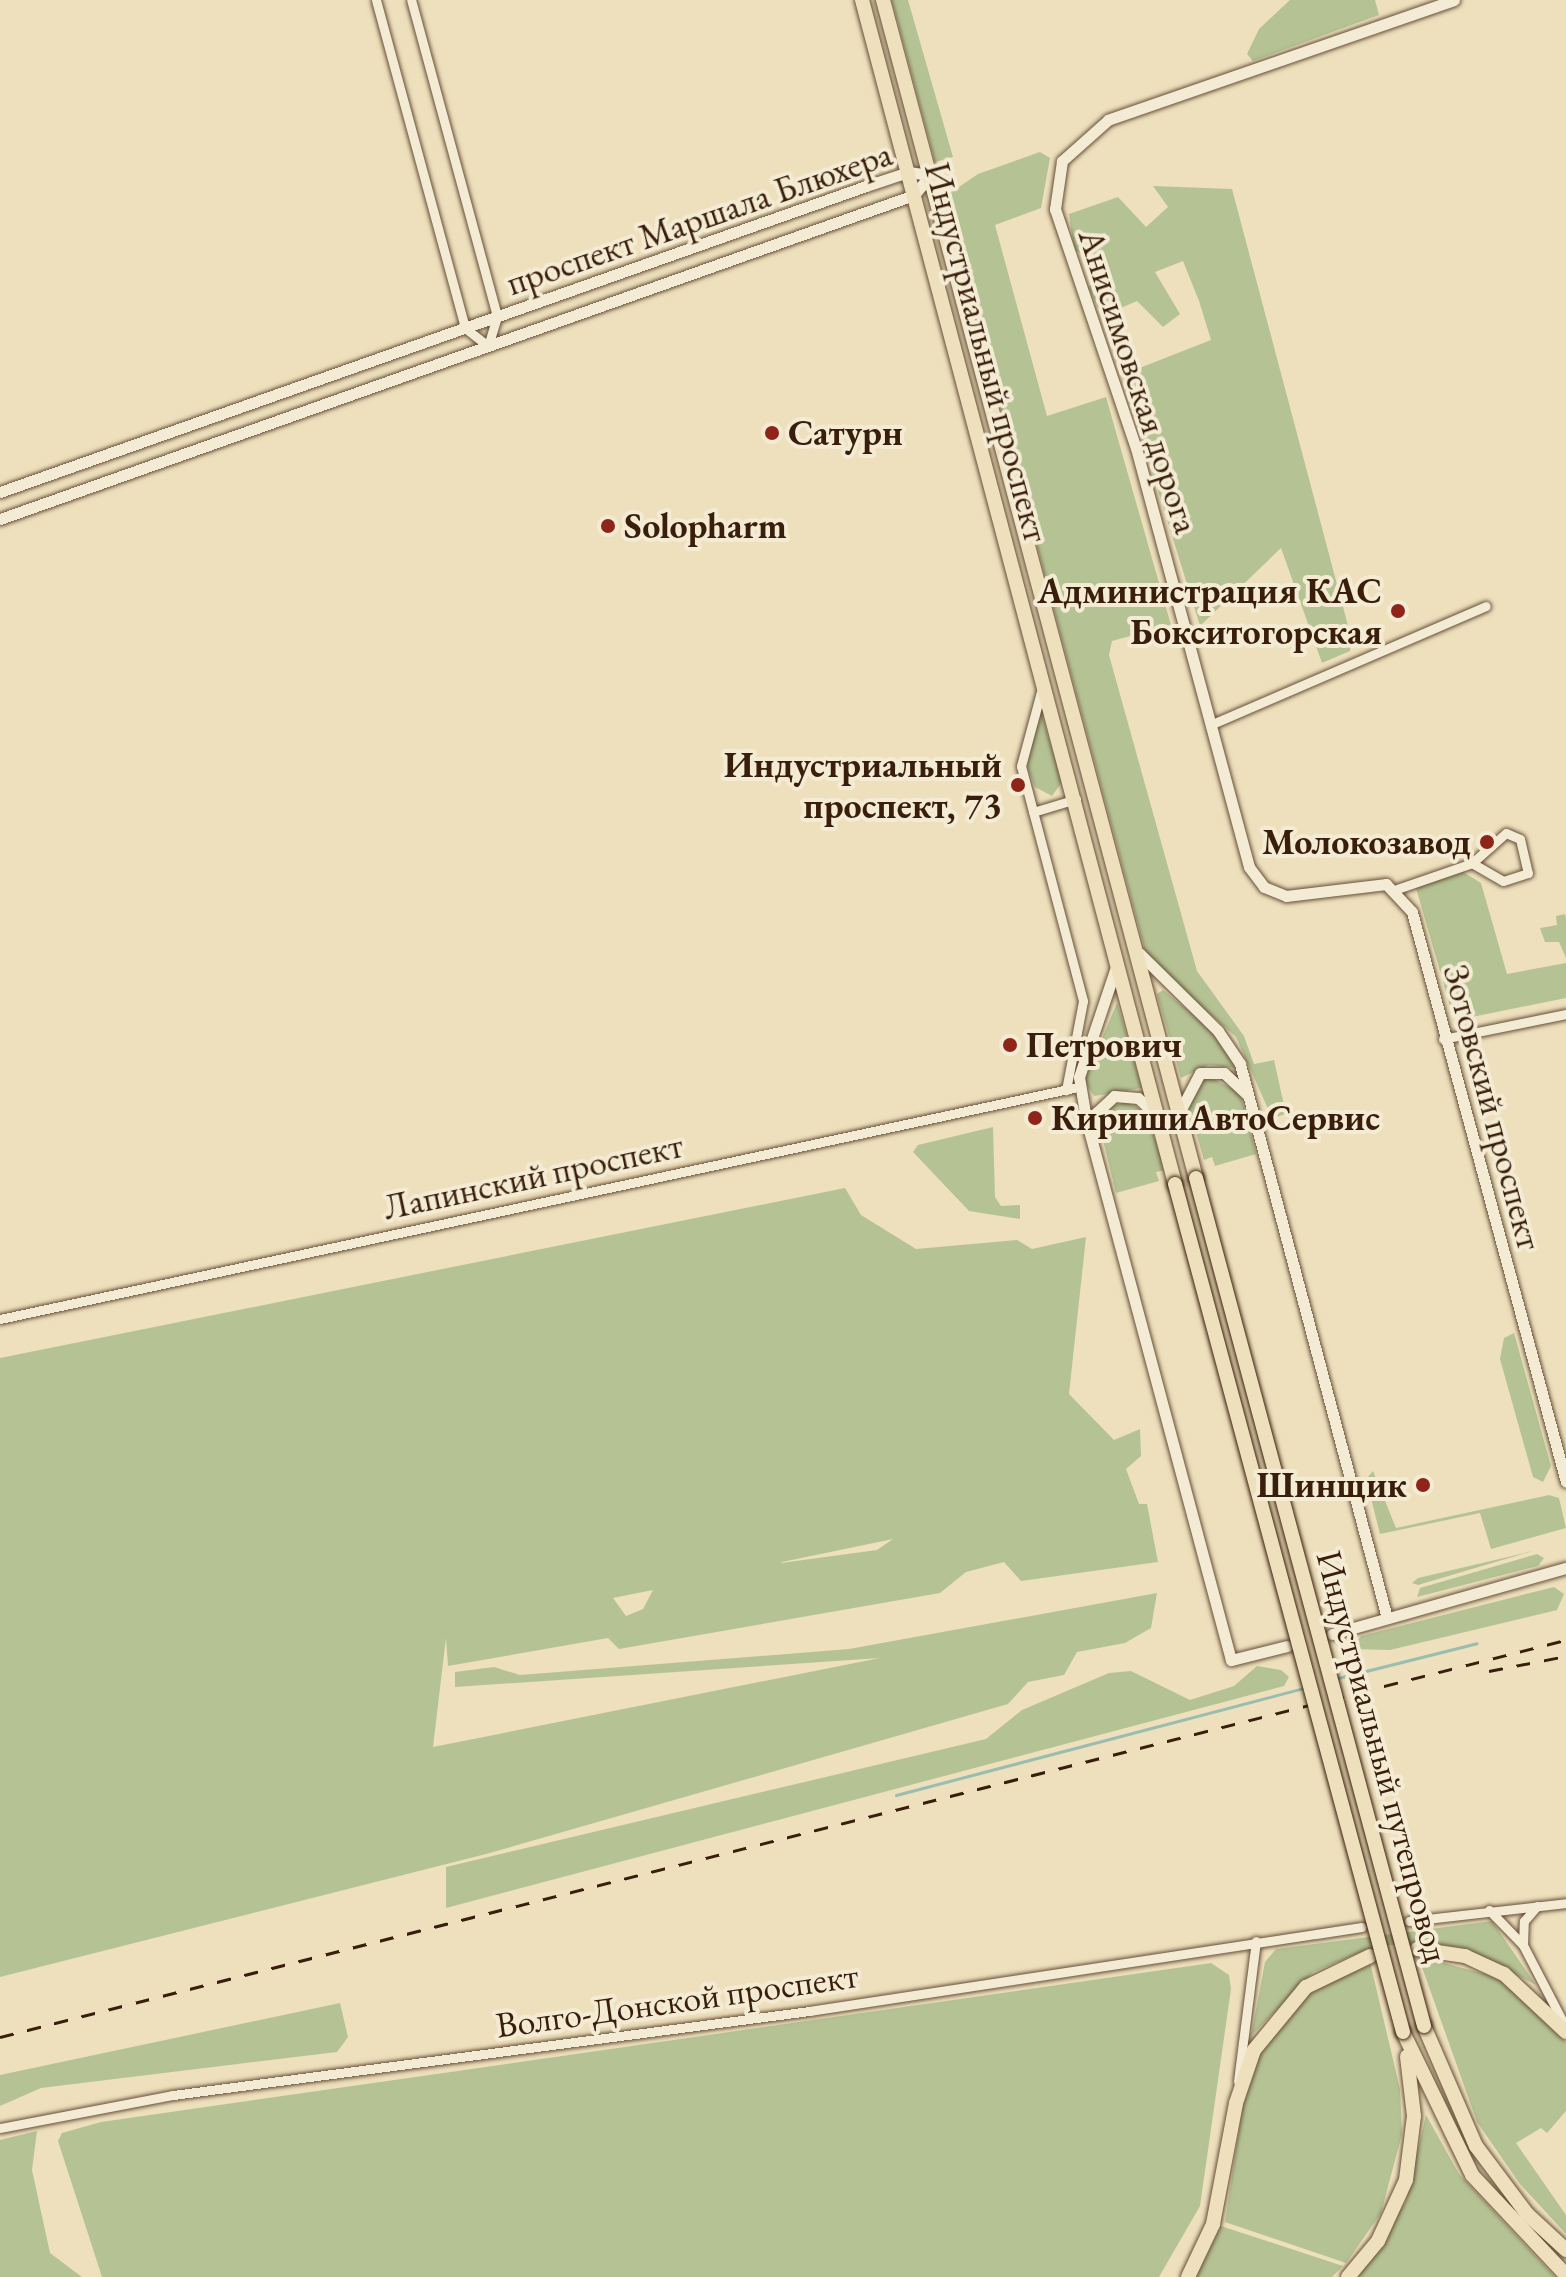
<!DOCTYPE html>
<meta charset="utf-8">
<style>
body{margin:0}
#map{position:relative;width:1566px;height:2277px;overflow:hidden;background:#eee0bd;font-family:"EB Garamond",serif}
div>[style]{position:absolute}
.green>*{inset:0;background:#b5c394}
.stream>*{height:3px;margin:-1.5px;padding:0 1.5px;transform-origin:1.5px;border-radius:1.5px;background:#99bdaf}
.roads{filter:drop-shadow(0 0 2px #664f38) drop-shadow(0 0 2px #664f38)}
.minor>*{height:9px;margin:-4.5px;padding:0 4.5px;transform-origin:4.5px;border-radius:4.5px;background:#f4ebd4}
.tertiary>*{height:11px;margin:-5.5px;padding:0 5.5px;transform-origin:5.5px;border-radius:5.5px;background:#f4ebd4}
.primary>*{height:14px;margin:-7px;padding:0 7px;transform-origin:7px;border-radius:7px;background:#eee0bd}
.rail>*{height:3px;margin-top:-1.5px;transform-origin:0;background:repeating-linear-gradient(90deg,#391f0b 0 14px,transparent 0 28px)}
.bridges{filter:drop-shadow(0 0 2px #391f0b) drop-shadow(0 0 2px #391f0b)}
.primary-bridge>*{height:14px;margin:-7px;padding:0 7px;transform-origin:7px;border-radius:7px;background:#eee0bd}
.dots>*{width:22px;height:22px;translate:-50% -50%;box-sizing:border-box;border:4px solid #f4ebd4;border-radius:50%}
span{translate:-50% -50%;white-space:nowrap;text-align:center;line-height:1.15;-webkit-text-stroke:8px #f4ebd4;paint-order:stroke}
.street-label{font-size:36px;color:#391f0b}
.poi-label{font-size:36px;color:#391f0b;font-weight:700}
.left{translate:0 -50%;text-align:left}
.right{translate:-100% -50%;text-align:right}
</style>
<div id="map">
<div class="green">
<div style="clip-path:polygon(892px 0,908px 0,953px 157px,935px 162px)"></div>
<div style="clip-path:polygon(1290px 0,1375px 0,1379px 15px,1253px 61px,1247px 54px,1259px 29px)"></div>
<div style="clip-path:polygon(1040px 152px,1050px 158px,1041px 208px,995px 225px,1047px 416px,1106px 397px,1171px 625px,1112px 641px,1109px 655px,1197px 971px,1244px 1036px,1254px 1064px,1274px 1060px,1286px 1114px,1272px 1118px,1236px 1037px,1147px 958px,944px 197px,978px 174px)"></div>
<div style="clip-path:polygon(1153px 186px,1232px 189px,1351px 637px,1350px 651px,1322px 663px,1281px 548px,1200px 626px,1113px 345px,1137px 369px,1211px 340px,1199px 301px,1183px 261px,1155px 272px,1180px 314px,1163px 327px,1137px 301px,1102px 316px,1088px 287px,1107px 272px,1074px 249px,1069px 214px,1118px 197px,1146px 227px,1168px 207px)"></div>
<div style="clip-path:polygon(1041px 713px,1062px 782px,1052px 796px,1035px 787px,1028px 769px,1027px 746px)"></div>
<div style="clip-path:polygon(1463px 872px,1481px 883px,1507px 974px,1566px 963px,1566px 998px,1462px 1019px,1452px 1013px,1416px 888px)"></div>
<div style="clip-path:polygon(1565px 914px,1566px 918px,1566px 958px,1559px 942px,1545px 942px,1540px 928px,1557px 925px,1556px 916px)"></div>
<div style="clip-path:polygon(1163px 990px,1220px 1037px,1236px 1068px,1209px 1065px,1181px 1078px,1157px 994px)"></div>
<div style="clip-path:polygon(1117px 1003px,1142px 1088px,1094px 1096px,1084px 1081px)"></div>
<div style="clip-path:polygon(1210px 1077px,1240px 1093px,1256px 1154px,1215px 1166px,1212px 1157px,1204px 1160px,1188px 1105px,1199px 1082px)"></div>
<div style="clip-path:polygon(1127px 1102px,1147px 1113px,1165px 1170px,1156px 1172px,1159px 1181px,1116px 1193px,1099px 1124px,1109px 1107px)"></div>
<div style="clip-path:polygon(993px 1127px,995px 1197px,1001px 1206px,1020px 1205px,1020px 1219px,969px 1211px,913px 1152px,918px 1145px)"></div>
<div style="clip-path:polygon(evenodd,845px 1188px,861px 1215px,916px 1249px,1017px 1240px,1032px 1249px,1086px 1237px,1069px 1394px,1114px 1440px,1140px 1429px,1141px 1456px,1126px 1469px,1139px 1504px,1147px 1504px,1158px 1562px,1021px 1581px,1004px 1562px,966px 1572px,940px 1593px,619px 1649px,608px 1638px,448px 1666px,446px 1638px,433px 1747px,880px 1658px,455px 1687px,455px 1672px,494px 1667px,520px 1675px,849px 1649px,1157px 1593px,1151px 1628px,1125px 1643px,1077px 1652px,1064px 1675px,1028px 1682px,1008px 1704px,490px 1853px,0 1977px,0 1358px,845px 1188px,893px 1539px,877px 1550px,781px 1563px,782px 1562px,893px 1539px,845px 1188px,653px 1590px,643px 1609px,626px 1616px,613px 1598px,653px 1590px)"></div>
<div style="clip-path:polygon(1514px 1333px,1551px 1466px,1543px 1482px,1533px 1477px,1500px 1359px,1504px 1338px)"></div>
<div style="clip-path:polygon(1373px 1471px,1396px 1528px,1549px 1495px,1559px 1498px,1566px 1528px,1491px 1549px,1480px 1513px,1380px 1534px,1366px 1479px)"></div>
<div style="clip-path:polygon(1533px 1551px,1418px 1585px,1412px 1583px,1418px 1578px)"></div>
<div style="clip-path:polygon(1537px 1554px,1544px 1558px,1538px 1566px,1417px 1597px,1420px 1588px)"></div>
<div style="clip-path:polygon(1554px 1587px,1564px 1594px,1557px 1610px,1390px 1650px,1351px 1649px,1361px 1636px)"></div>
<div style="clip-path:polygon(1257px 1666px,1281px 1670px,1289px 1677px,1284px 1686px,446px 1908px,446px 1867px,986px 1739px,1022px 1710px,1109px 1673px,1131px 1671px,1190px 1700px,1234px 1686px)"></div>
<div style="clip-path:polygon(1492px 1921px,1536px 1985px,1467px 1949px,1423px 1942px,1373px 1947px,1313px 1972px,1251px 2036px,1265px 1962px,1276px 1949px)"></div>
<div style="clip-path:polygon(1418px 1956px,1500px 1978px,1566px 2042px,1566px 2111px,1547px 2133px,1541px 2128px,1516px 2143px,1566px 2215px,1566px 2234px,1520px 2184px,1477px 2122px)"></div>
<div style="clip-path:polygon(1370px 1962px,1400px 2089px,1402px 2134px,1381px 2213px,1346px 2263px,1225px 2222px,1243px 2104px,1260px 2054px,1310px 1993px)"></div>
<div style="clip-path:polygon(1211px 1963px,1229px 1975px,1231px 1989px,1200px 2206px,1159px 2277px,102px 2277px,58px 2141px,62px 2133px,101px 2122px)"></div>
<div style="clip-path:polygon(340px 2003px,348px 2037px,337px 2052px,41px 2088px,0 2106px,0 2075px)"></div>
<div style="clip-path:polygon(1426px 2115px,1459px 2174px,1555px 2277px,1356px 2277px,1406px 2201px)"></div>
<div style="clip-path:polygon(37px 2131px,32px 2170px,50px 2253px,82px 2277px,0 2277px,0 2140px)"></div>
<div style="clip-path:polygon(1221px 2226px,1343px 2266px,1332px 2277px,1195px 2277px)"></div>
</div>
<div class="stream">
<div style="left:1334px;top:1679px;width:147px;rotate:-14.1deg"></div>
<div style="left:896px;top:1795px;width:421px;rotate:-14.7deg"></div>
</div>
<div class="roads">
<div class="minor">
<div style="left:376px;top:0;width:340px;rotate:74.8deg"></div>
<div style="left:465px;top:328px;width:29px;rotate:38deg"></div>
<div style="left:488px;top:346px;width:31px;rotate:-73deg"></div>
<div style="left:497px;top:316px;width:327px;rotate:-105.2deg"></div>
<div style="left:1042px;top:688px;width:81px;rotate:105.1deg"></div>
<div style="left:1021px;top:766px;width:243px;rotate:75.2deg"></div>
<div style="left:1083px;top:1001px;width:91px;rotate:100.8deg"></div>
<div style="left:1212px;top:724px;width:298px;rotate:-23.3deg"></div>
<div style="left:1033px;top:812px;width:45px;rotate:-16.8deg"></div>
<div style="left:1397px;top:889px;width:79px;rotate:-19.1deg"></div>
<div style="left:1472px;top:863px;width:45px;rotate:-41.4deg"></div>
<div style="left:1506px;top:833px;width:15px;rotate:23deg"></div>
<div style="left:1520px;top:839px;width:35px;rotate:77deg"></div>
<div style="left:1528px;top:873px;width:26px;rotate:162deg"></div>
<div style="left:1503px;top:881px;width:36px;rotate:-150deg"></div>
<div style="left:1443px;top:1039px;width:126px;rotate:-11.5deg"></div>
<div style="left:0;top:1319px;width:1103px;rotate:-12.15deg"></div>
<div style="left:1489px;top:1910px;width:49px;rotate:45.8deg"></div>
<div style="left:1523px;top:1945px;width:91px;rotate:62.6deg"></div>
<div style="left:1409px;top:1921px;width:158px;rotate:-6.5deg"></div>
<div style="left:1523px;top:1945px;width:24px;rotate:-88deg"></div>
<div style="left:1524px;top:1921px;width:20px;rotate:-49deg"></div>
<div style="left:1238px;top:2081px;width:141px;rotate:-82.7deg"></div>
<div style="left:0;top:2128px;width:176px;rotate:-10.8deg"></div>
<div style="left:173px;top:2095px;width:642px;rotate:-7.52deg"></div>
<div style="left:809px;top:2011px;width:559px;rotate:-8.64deg"></div>
</div>
<div class="tertiary">
<div style="left:1454px;top:0;width:366px;rotate:160.9deg"></div>
<div style="left:1108px;top:120px;width:62px;rotate:138.3deg"></div>
<div style="left:1062px;top:161px;width:49px;rotate:98.3deg"></div>
<div style="left:1055px;top:209px;width:252px;rotate:71.3deg"></div>
<div style="left:1136px;top:448px;width:434px;rotate:74.9deg"></div>
<div style="left:1249px;top:867px;width:25px;rotate:53deg"></div>
<div style="left:1264px;top:887px;width:24px;rotate:22deg"></div>
<div style="left:1286px;top:896px;width:101px;rotate:-6.8deg"></div>
<div style="left:1386px;top:884px;width:38px;rotate:47deg"></div>
<div style="left:1412px;top:912px;width:590px;rotate:74.88deg"></div>
<div style="left:0;top:492px;width:918px;rotate:-19.46deg"></div>
<div style="left:866px;top:186px;width:44px;rotate:-18.4deg"></div>
<div style="left:908px;top:172px;width:22px;rotate:8deg"></div>
<div style="left:0;top:519px;width:970px;rotate:-19.52deg"></div>
<div style="left:914px;top:195px;width:26px;rotate:-51deg"></div>
<div style="left:1139px;top:953px;width:111px;rotate:44.6deg"></div>
<div style="left:1218px;top:1031px;width:40px;rotate:56deg"></div>
<div style="left:1240px;top:1064px;width:573px;rotate:75.14deg"></div>
<div style="left:1116px;top:967px;width:116px;rotate:108.6deg"></div>
<div style="left:1079px;top:1077px;width:43px;rotate:80.5deg"></div>
<div style="left:1086px;top:1119px;width:560px;rotate:75deg"></div>
<div style="left:1231px;top:1660px;width:58px;rotate:-14deg"></div>
<div style="left:1179px;top:1113px;width:45px;rotate:-62.3deg"></div>
<div style="left:1200px;top:1073px;width:24px"></div>
<div style="left:1224px;top:1073px;width:33px;rotate:43deg"></div>
<div style="left:1091px;top:1133px;width:21px;rotate:-76deg"></div>
<div style="left:1096px;top:1113px;width:25px;rotate:-43deg"></div>
<div style="left:1114px;top:1096px;width:24px;rotate:5deg"></div>
<div style="left:1138px;top:1098px;width:25px;rotate:43deg"></div>
<div style="left:1332px;top:1634px;width:243px;rotate:-15.8deg"></div>
</div>
<div class="primary">
<div style="left:862px;top:0;width:1225px;rotate:75.19deg"></div>
<div style="left:883px;top:0;width:1219px;rotate:75.12deg"></div>
<div style="left:1417px;top:1949px;width:49px;rotate:8.3deg"></div>
<div style="left:1465px;top:1956px;width:43px;rotate:24.8deg"></div>
<div style="left:1504px;top:1974px;width:85px;rotate:43.1deg"></div>
<div style="left:1424px;top:2026px;width:131px;rotate:66.6deg"></div>
<div style="left:1476px;top:2146px;width:85px;rotate:53.1deg"></div>
<div style="left:1527px;top:2214px;width:53px;rotate:42.7deg"></div>
<div style="left:1403px;top:2032px;width:159px;rotate:64.2deg"></div>
<div style="left:1472px;top:2175px;width:137px;rotate:46.8deg"></div>
<div style="left:1188px;top:2277px;width:59px;rotate:-64.7deg"></div>
<div style="left:1213px;top:2224px;width:123px;rotate:-79.2deg"></div>
<div style="left:1236px;top:2103px;width:56px;rotate:-71.2deg"></div>
<div style="left:1254px;top:2050px;width:82px;rotate:-50.5deg"></div>
<div style="left:1306px;top:1987px;width:71px;rotate:-25.8deg"></div>
<div style="left:1348px;top:2277px;width:47px;rotate:-50.2deg"></div>
<div style="left:1378px;top:2241px;width:67px;rotate:-65.3deg"></div>
<div style="left:1406px;top:2180px;width:64px;rotate:-82.9deg"></div>
<div style="left:1414px;top:2116px;width:60px;rotate:-96.7deg"></div>
</div>
</div>
<div class="rail">
<div style="left:1489px;top:1671px;width:78px;rotate:-11deg"></div>
<div style="left:0;top:2037px;width:1616px;rotate:-14.23deg"></div>
</div>
<div class="bridges">
<div class="primary-bridge">
<div style="left:1196px;top:1178px;width:878px;rotate:74.95deg"></div>
<div style="left:1175px;top:1184px;width:878px;rotate:74.95deg"></div>
</div>
</div>
<div class="dots">
<div style="left:772px;top:433px;background:#8f2418"></div>
<div style="left:608px;top:526px;background:#8f2418"></div>
<div style="left:1398px;top:611px;background:#8f2418"></div>
<div style="left:1018px;top:785px;background:#8f2418"></div>
<div style="left:1487px;top:842px;background:#8f2418"></div>
<div style="left:1010px;top:1045px;background:#8f2418"></div>
<div style="left:1035px;top:1118px;background:#8f2418"></div>
<div style="left:1423px;top:1485px;background:#8f2418"></div>
</div>
<div class="street-label">
<span style="left:699px;top:218px;rotate:-19deg">проспект Маршала Блюхера</span>
<span style="left:987px;top:352px;rotate:75deg">Индустриальный проспект</span>
<span style="left:1139px;top:381px;rotate:72deg">Анисимовская дорога</span>
<span style="left:1493px;top:1107px;rotate:75deg">Зотовский проспект</span>
<span style="left:533px;top:1176px;rotate:-12deg">Лапинский проспект</span>
<span style="left:1383px;top:1756px;rotate:75deg">Индустриальный путепровод</span>
<span style="left:677px;top:2000px;rotate:-8deg">Волго-Донской проспект</span>
</div>
<div class="poi-label">
<span class="left" style="left:788px;top:433px">Сатурн</span>
<span class="left" style="left:624px;top:526px">Solopharm</span>
<span class="right" style="left:1382px;top:611px">Администрация КАС<br>Бокситогорская</span>
<span class="right" style="left:1002px;top:785px">Индустриальный<br>проспект, 73</span>
<span class="right" style="left:1471px;top:842px">Молокозавод</span>
<span class="left" style="left:1026px;top:1045px">Петрович</span>
<span class="left" style="left:1051px;top:1118px">КиришиАвтоСервис</span>
<span class="right" style="left:1407px;top:1485px">Шинщик</span>
</div>
</div>
